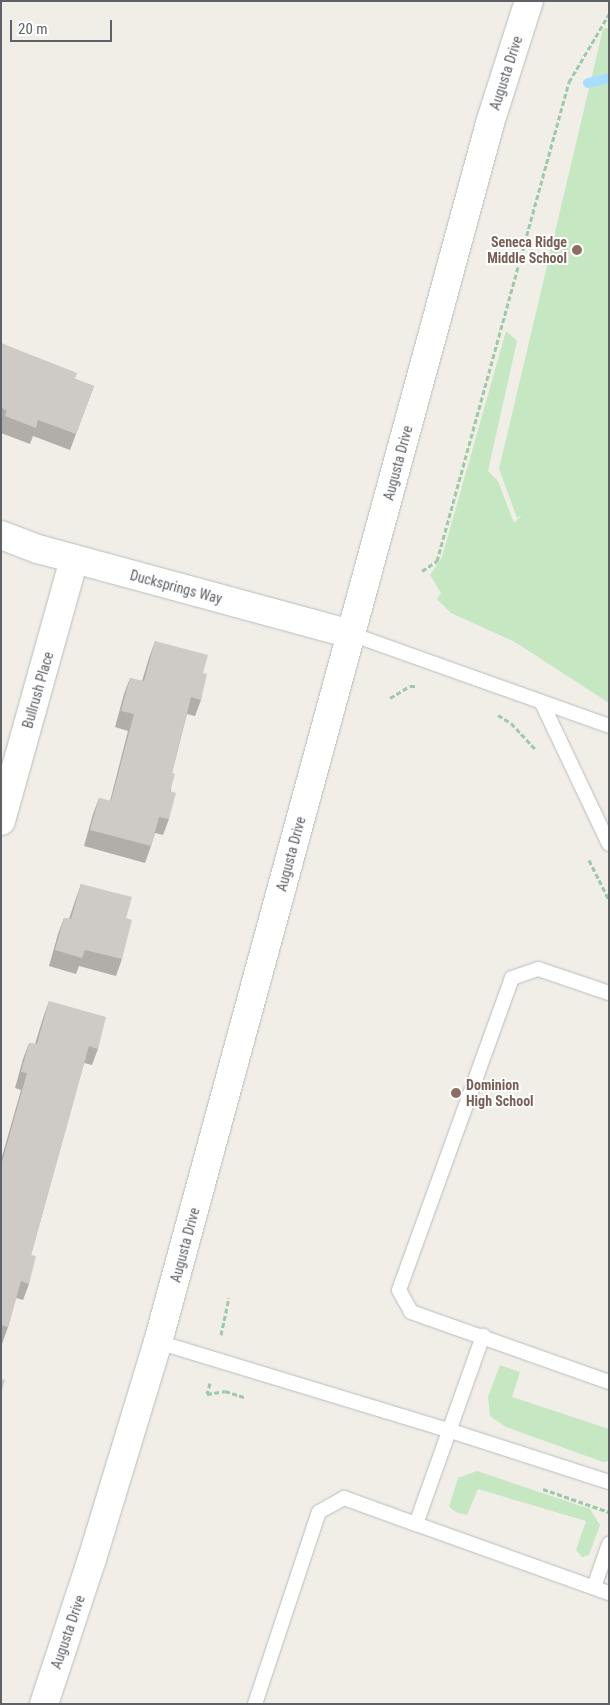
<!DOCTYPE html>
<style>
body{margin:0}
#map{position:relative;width:610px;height:1705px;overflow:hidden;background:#f0eee6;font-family:"Roboto Condensed",sans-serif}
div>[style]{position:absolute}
.green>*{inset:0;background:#c5e8c3}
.stream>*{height:10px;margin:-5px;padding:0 5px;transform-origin:5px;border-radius:5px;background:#a8ddff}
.path>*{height:3px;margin-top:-1.5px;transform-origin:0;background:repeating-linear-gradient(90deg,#9cc9a7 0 5px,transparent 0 7.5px)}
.roads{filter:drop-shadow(0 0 1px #b9bcc0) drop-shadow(0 0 1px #b9bcc0)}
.service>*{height:14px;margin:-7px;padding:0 7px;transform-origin:7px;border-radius:7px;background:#fff}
.minor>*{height:28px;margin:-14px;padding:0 14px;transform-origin:14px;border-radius:14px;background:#fff}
.tertiary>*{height:28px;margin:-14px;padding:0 14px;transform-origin:14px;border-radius:14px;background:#fff}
.wall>*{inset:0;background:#b1aea9}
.building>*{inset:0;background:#cecac5}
.dots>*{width:14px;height:14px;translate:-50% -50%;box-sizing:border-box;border:2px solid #fff;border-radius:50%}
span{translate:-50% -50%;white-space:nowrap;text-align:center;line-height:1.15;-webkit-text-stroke:4px #fff;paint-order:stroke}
.street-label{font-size:14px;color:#5e6267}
.education-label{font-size:14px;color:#785e54;font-weight:700}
.right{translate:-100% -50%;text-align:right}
.left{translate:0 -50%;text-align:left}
.frame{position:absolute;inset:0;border:2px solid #5e6267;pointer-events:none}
.scale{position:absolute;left:10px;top:20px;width:102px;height:22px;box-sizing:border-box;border:2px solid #5e6267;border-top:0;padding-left:6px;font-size:15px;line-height:18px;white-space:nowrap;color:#5e6267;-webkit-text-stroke:4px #fff;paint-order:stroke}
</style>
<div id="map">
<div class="green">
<div style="clip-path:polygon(609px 28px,609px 703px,515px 642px,451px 613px,437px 599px,441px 593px,430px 575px,442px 557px,506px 331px,517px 341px,488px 471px,498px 481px,514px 523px,522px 515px,517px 518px,499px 469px,603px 29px)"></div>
<div style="clip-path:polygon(500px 1365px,520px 1372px,512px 1397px,609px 1429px,609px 1461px,603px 1462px,506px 1427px,490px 1416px,488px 1397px)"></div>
<div style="clip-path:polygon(477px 1471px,590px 1509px,600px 1525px,589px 1555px,582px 1557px,576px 1550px,586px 1521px,478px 1489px,467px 1515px,458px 1513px,449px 1507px,458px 1478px)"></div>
</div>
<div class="stream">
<div style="left:588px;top:83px;width:22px;rotate:-13deg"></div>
</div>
<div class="path">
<div style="left:422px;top:571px;width:18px;rotate:-34deg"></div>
<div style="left:437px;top:561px;width:497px;rotate:-74.6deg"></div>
<div style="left:569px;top:82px;width:79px;rotate:-59.5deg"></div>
<div style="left:390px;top:698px;width:23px;rotate:-31deg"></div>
<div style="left:410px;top:686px;width:7px"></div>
<div style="left:498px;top:715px;width:15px;rotate:32deg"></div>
<div style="left:511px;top:723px;width:35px;rotate:47deg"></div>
<div style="left:589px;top:860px;width:45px;rotate:63.4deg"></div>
<div style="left:221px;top:1335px;width:38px;rotate:-78deg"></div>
<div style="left:210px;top:1383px;width:11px;rotate:105deg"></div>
<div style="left:207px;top:1394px;width:18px;rotate:-9deg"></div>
<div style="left:225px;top:1391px;width:20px;rotate:18deg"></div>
<div style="left:543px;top:1489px;width:70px;rotate:19.2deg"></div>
</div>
<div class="roads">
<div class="service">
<div style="left:351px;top:634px;width:274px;rotate:19.6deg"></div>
<div style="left:542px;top:703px;width:156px;rotate:64.6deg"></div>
<div style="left:609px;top:993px;width:75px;rotate:-161.3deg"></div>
<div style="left:538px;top:969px;width:28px;rotate:161deg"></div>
<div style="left:512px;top:978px;width:332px;rotate:109.9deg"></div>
<div style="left:399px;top:1290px;width:25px;rotate:61deg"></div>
<div style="left:411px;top:1312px;width:210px;rotate:19.5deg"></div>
<div style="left:158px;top:1342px;width:306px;rotate:16.9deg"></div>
<div style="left:451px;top:1431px;width:166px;rotate:17.9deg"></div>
<div style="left:416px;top:1524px;width:205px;rotate:19.7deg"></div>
<div style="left:594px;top:1587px;width:46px;rotate:-70.8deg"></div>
<div style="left:255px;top:1704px;width:202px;rotate:-71.6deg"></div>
<div style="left:319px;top:1512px;width:29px;rotate:-29deg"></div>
<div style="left:344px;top:1498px;width:77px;rotate:19.9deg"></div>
<div style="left:416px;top:1524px;width:200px;rotate:-70.4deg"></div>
</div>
<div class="minor">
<div style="left:1px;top:535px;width:40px;rotate:21deg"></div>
<div style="left:38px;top:549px;width:324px;rotate:15.2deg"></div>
<div style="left:1px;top:821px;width:272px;rotate:-74.4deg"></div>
</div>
<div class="tertiary">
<div style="left:44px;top:1704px;width:153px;rotate:-71.7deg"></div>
<div style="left:92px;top:1559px;width:227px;rotate:-73.1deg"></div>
<div style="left:158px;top:1342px;width:1263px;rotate:-74.76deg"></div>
<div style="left:490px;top:123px;width:128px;rotate:-72.3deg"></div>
</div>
</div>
<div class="wall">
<div style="clip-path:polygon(1px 343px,75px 379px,94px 386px,70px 450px,33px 436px,30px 444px,1px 433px)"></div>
<div style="clip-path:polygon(155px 641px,203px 673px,201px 700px,195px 716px,187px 714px,172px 773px,169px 819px,163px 835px,155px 833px,151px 846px,145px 863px,84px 846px,93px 814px,99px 798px,110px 801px,128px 731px,115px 727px,124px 694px,130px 678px,142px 681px,149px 658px)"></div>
<div style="clip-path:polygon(81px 884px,126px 918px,122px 959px,116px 976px,79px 966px,76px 974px,49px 966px,58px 934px,64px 918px,69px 919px,75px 901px)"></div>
<div style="clip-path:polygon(49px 1001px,98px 1049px,92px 1065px,84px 1063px,31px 1255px,29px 1284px,23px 1300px,16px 1298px,8px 1327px,2px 1344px,1px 1343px,1px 1160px,21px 1090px,15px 1088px,23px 1059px,29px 1043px,35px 1044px,43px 1018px)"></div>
</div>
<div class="building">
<div style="clip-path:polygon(1px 343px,77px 373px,75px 379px,94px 386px,76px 434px,38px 420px,36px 428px,5px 416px,7px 411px,1px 407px)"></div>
<div style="clip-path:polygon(155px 641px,208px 655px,203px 673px,207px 674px,201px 700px,191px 697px,172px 773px,175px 774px,170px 791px,176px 793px,169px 819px,159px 817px,151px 846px,90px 830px,99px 798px,111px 801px,134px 714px,121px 711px,130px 678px,144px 681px)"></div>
<div style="clip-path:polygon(81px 884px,132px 897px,126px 918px,132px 920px,122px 959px,85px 950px,82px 958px,55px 950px,64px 918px,71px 919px)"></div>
<div style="clip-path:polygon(49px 1001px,106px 1017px,98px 1049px,89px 1046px,31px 1255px,36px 1256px,29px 1284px,21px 1281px,8px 1327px,1px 1325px,1px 1162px,2px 1162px,27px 1073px,21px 1072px,29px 1043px,37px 1044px)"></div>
<div style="clip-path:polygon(1px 1379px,5px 1380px,1px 1393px)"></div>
</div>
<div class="dots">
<div style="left:577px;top:250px;background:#8d6e63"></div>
<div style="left:456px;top:1093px;background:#8d6e63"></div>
</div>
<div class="street-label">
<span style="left:506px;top:73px;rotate:-72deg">Augusta Drive</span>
<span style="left:398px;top:463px;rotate:-75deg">Augusta Drive</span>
<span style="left:176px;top:587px;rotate:15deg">Ducksprings Way</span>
<span style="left:38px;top:690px;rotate:-74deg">Bullrush Place</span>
<span style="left:291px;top:854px;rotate:-75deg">Augusta Drive</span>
<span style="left:185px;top:1245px;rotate:-75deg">Augusta Drive</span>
<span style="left:68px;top:1632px;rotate:-71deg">Augusta Drive</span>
</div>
<div class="education-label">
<span class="right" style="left:567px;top:250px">Seneca Ridge<br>Middle School</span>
<span class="left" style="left:466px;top:1093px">Dominion<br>High School</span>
</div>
<div class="frame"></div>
<div class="scale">20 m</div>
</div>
